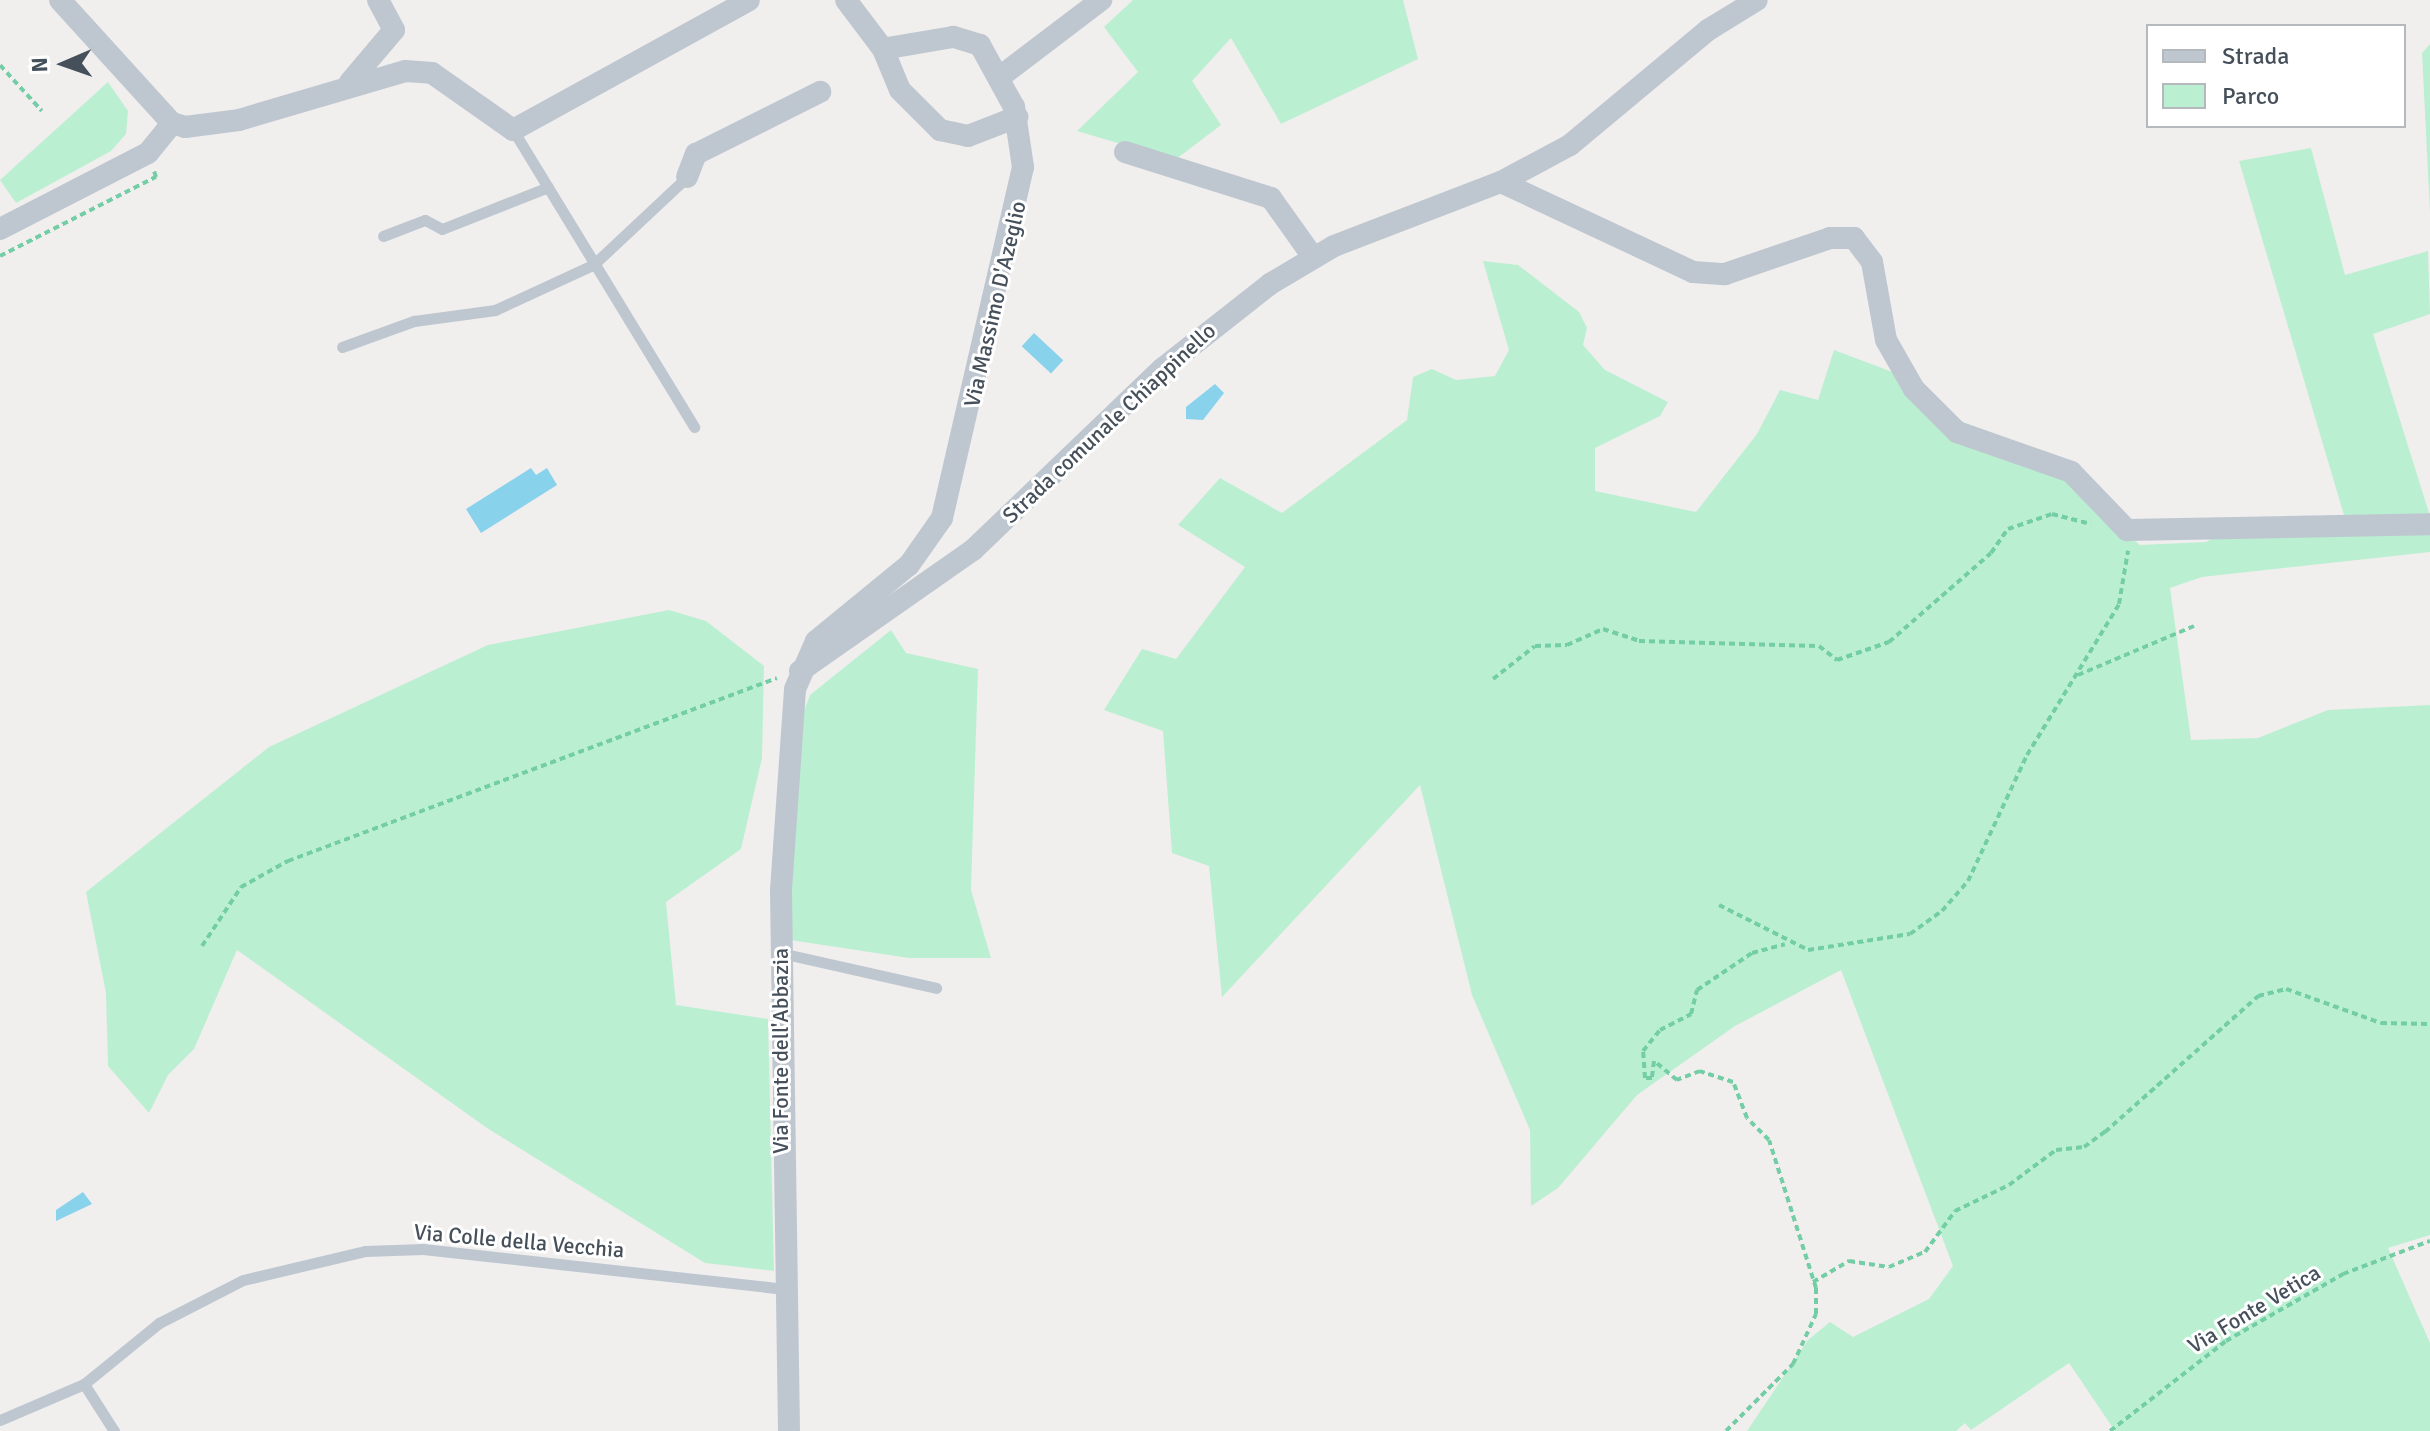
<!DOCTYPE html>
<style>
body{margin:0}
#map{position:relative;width:2430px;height:1431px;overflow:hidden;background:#f1eeee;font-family:Signika,sans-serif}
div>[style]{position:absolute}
.green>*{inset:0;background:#bbefd2}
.water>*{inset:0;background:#88d2ec;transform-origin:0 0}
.path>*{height:4px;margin-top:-2px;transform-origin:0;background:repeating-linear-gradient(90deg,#73cda5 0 6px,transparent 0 10px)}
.service>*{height:11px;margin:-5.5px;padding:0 5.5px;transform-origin:5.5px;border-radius:5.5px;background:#bec7d0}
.minor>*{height:22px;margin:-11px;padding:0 11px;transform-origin:11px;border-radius:11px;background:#bec7d0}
span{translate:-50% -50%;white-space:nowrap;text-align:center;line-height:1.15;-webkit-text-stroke:6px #fff;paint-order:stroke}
.street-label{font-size:22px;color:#46505b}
.legend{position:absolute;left:2146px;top:24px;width:260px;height:104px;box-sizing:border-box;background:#fff;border:2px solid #b5b9bd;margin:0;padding:10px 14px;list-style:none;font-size:24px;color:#46505b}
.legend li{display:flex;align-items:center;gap:16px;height:40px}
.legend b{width:40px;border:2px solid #b5b9bd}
.north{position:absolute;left:24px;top:24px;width:80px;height:80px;-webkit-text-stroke:6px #fff;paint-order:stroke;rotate:268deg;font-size:22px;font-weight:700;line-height:32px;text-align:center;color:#46505b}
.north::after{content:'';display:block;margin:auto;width:28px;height:36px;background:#46505b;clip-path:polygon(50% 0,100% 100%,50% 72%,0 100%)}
</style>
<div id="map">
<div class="green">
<div style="clip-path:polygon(1133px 0,1403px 0,1418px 59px,1281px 124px,1231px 38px,1192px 81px,1221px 125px,1175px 160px,1077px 131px,1138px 72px,1104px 27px)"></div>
<div style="clip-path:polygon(2430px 44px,2430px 213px,2422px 53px)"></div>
<div style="clip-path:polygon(108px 82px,128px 111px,126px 134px,111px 151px,16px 203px,0 180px)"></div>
<div style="clip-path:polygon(2311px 148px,2345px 275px,2428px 251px,2430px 314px,2373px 334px,2430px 516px,2430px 552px,2202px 577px,2170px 588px,2191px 740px,2258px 738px,2328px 710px,2430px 705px,2430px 1235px,2388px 1248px,2430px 1343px,2430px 1431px,2115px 1431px,2069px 1363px,1971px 1430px,1965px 1423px,1956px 1431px,1747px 1431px,1808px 1340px,1830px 1322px,1853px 1337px,1929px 1299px,1953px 1266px,1841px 970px,1735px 1026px,1637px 1095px,1558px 1188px,1531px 1206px,1530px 1130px,1472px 995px,1420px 785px,1222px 997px,1209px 866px,1172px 853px,1163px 731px,1104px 710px,1142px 649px,1176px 659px,1245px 567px,1178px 525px,1220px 478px,1282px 513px,1407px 420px,1413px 377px,1432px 369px,1456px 380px,1495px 376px,1509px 350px,1483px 261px,1518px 265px,1579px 312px,1587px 328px,1583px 345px,1605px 370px,1668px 402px,1660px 416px,1595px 448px,1595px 491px,1696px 512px,1757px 434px,1780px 390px,1818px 400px,1834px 350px,1919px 382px,1960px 421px,2072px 463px,2106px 518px,2140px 545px,2206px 542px,2235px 525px,2346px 522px,2239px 161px)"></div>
<div style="clip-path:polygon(669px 610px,706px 621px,764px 666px,762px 758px,741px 849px,666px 902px,676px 1005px,768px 1019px,774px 1271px,705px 1263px,487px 1128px,237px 950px,194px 1049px,168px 1075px,149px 1113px,108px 1066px,106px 993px,86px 892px,269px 747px,488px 645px)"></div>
<div style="clip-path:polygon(891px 630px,906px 653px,978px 669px,971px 890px,991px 958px,909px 958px,790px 940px,798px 727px,810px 695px)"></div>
</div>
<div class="water">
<div style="left:1034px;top:333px;width:40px;height:18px;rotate:43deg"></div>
<div style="clip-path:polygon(1215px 384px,1224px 393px,1203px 420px,1186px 419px,1186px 407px)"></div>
<div style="clip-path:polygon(531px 468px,536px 475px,547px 468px,557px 485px,481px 533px,466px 509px)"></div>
<div style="clip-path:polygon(83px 1192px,92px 1204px,56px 1221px,56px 1210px)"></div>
</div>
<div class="path">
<div style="left:0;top:65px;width:62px;rotate:47.6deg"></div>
<div style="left:0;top:256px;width:175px;rotate:-26.9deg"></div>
<div style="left:156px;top:177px;width:6px;rotate:-108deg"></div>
<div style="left:2078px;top:675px;width:126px;rotate:-22.9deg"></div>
<div style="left:1493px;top:679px;width:53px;rotate:-38.2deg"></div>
<div style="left:1535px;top:646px;width:32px;rotate:-2deg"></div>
<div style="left:1567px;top:645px;width:39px;rotate:-24deg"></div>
<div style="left:1603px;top:629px;width:38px;rotate:18deg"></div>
<div style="left:1639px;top:641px;width:180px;rotate:1.6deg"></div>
<div style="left:1819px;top:646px;width:23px;rotate:38deg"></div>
<div style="left:1837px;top:660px;width:55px;rotate:-19.1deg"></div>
<div style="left:1889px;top:642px;width:135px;rotate:-41.1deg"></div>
<div style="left:1991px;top:553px;width:29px;rotate:-55deg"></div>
<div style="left:2008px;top:529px;width:46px;rotate:-18.8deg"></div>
<div style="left:2052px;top:514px;width:40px;rotate:14.4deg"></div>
<div style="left:1719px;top:905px;width:100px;rotate:26.8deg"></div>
<div style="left:1808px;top:950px;width:103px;rotate:-8.9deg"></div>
<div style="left:1910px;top:934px;width:39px;rotate:-36deg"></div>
<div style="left:1942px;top:911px;width:40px;rotate:-49deg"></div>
<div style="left:1968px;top:881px;width:139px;rotate:-64.9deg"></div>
<div style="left:2027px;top:755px;width:177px;rotate:-58.6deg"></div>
<div style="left:2119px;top:604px;width:54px;rotate:-80.4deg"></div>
<div style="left:202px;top:946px;width:71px;rotate:-56.5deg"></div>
<div style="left:241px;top:887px;width:54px;rotate:-29deg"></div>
<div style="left:288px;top:861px;width:522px;rotate:-20.52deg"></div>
<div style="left:1813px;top:1282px;width:42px;rotate:-30.3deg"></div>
<div style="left:1849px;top:1261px;width:40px;rotate:8.5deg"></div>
<div style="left:1889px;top:1267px;width:39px;rotate:-23deg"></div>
<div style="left:1925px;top:1252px;width:51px;rotate:-53.8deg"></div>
<div style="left:1955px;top:1211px;width:60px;rotate:-25.7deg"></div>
<div style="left:2009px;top:1185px;width:59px;rotate:-36.7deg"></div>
<div style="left:2056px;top:1150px;width:28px;rotate:-6deg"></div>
<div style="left:2084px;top:1147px;width:26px;rotate:-36deg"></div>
<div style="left:2105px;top:1132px;width:205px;rotate:-41.6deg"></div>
<div style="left:2258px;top:996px;width:29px;rotate:-14deg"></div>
<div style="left:2286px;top:989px;width:101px;rotate:19.7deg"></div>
<div style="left:2381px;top:1023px;width:49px;rotate:1.2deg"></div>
<div style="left:1726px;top:1431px;width:95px;rotate:-45deg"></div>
<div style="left:1793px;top:1364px;width:55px;rotate:-65.3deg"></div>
<div style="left:1816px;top:1314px;width:26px;rotate:-90deg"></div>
<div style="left:1816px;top:1288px;width:155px;rotate:-107.6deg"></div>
<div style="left:1769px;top:1140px;width:31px;rotate:-135deg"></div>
<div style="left:1747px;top:1118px;width:39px;rotate:-111deg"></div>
<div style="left:1733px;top:1082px;width:35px;rotate:-162deg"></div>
<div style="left:1700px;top:1071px;width:25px;rotate:159deg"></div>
<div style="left:1677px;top:1080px;width:30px;rotate:-140deg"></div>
<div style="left:1654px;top:1061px;width:17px;rotate:97deg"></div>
<div style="left:1652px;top:1078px;width:7px;rotate:180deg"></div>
<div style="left:1645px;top:1078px;width:27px;rotate:-94deg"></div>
<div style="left:1643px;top:1051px;width:27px;rotate:-51deg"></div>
<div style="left:1660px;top:1030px;width:35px;rotate:-27deg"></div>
<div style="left:1691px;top:1014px;width:25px;rotate:-76deg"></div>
<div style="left:1697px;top:990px;width:66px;rotate:-33.9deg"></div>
<div style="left:1752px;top:953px;width:34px;rotate:-15deg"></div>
<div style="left:2110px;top:1431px;width:147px;rotate:-37.8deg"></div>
<div style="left:2226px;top:1341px;width:135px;rotate:-29.8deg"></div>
<div style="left:2343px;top:1274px;width:93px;rotate:-20.8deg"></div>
</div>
<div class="service">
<div style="left:513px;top:130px;width:348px;rotate:58.6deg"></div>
<div style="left:383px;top:236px;width:45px;rotate:-20.9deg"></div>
<div style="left:425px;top:220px;width:19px;rotate:28deg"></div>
<div style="left:442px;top:229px;width:114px;rotate:-21.6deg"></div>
<div style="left:342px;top:347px;width:77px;rotate:-19.9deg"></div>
<div style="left:414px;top:321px;width:82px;rotate:-7.7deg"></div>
<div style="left:495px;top:310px;width:108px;rotate:-24.7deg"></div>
<div style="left:593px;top:265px;width:129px;rotate:-43.1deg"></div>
<div style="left:781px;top:953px;width:159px;rotate:12.7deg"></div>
<div style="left:84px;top:1384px;width:56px;rotate:57.4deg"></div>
<div style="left:0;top:1420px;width:91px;rotate:-23.2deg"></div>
<div style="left:84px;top:1384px;width:97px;rotate:-39.1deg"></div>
<div style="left:159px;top:1323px;width:94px;rotate:-27.1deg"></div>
<div style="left:243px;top:1280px;width:125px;rotate:-13.4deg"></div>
<div style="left:365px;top:1251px;width:58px;rotate:-2deg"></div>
<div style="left:423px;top:1249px;width:366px;rotate:6.3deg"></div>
</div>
<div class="minor">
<div style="left:60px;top:0;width:166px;rotate:47.7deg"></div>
<div style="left:172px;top:123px;width:14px;rotate:17deg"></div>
<div style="left:185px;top:127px;width:54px;rotate:-7.4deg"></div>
<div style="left:239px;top:120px;width:173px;rotate:-16.4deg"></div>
<div style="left:405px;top:71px;width:27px;rotate:4deg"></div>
<div style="left:432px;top:73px;width:99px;rotate:35.1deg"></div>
<div style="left:513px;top:130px;width:269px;rotate:-28.8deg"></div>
<div style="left:883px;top:49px;width:44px;rotate:67.5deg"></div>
<div style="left:900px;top:90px;width:57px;rotate:45deg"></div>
<div style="left:940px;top:130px;width:29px;rotate:12deg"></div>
<div style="left:968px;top:136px;width:53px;rotate:-21.2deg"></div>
<div style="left:1001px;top:76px;width:126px;rotate:-37.2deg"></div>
<div style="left:350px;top:82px;width:68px;rotate:-49.8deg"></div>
<div style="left:394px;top:30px;width:34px;rotate:-118deg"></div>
<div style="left:1125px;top:152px;width:153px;rotate:17.5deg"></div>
<div style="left:1271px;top:198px;width:72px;rotate:54.6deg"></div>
<div style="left:687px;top:177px;width:25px;rotate:-69deg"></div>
<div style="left:696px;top:154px;width:139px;rotate:-26.6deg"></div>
<div style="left:1501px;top:182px;width:212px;rotate:25.1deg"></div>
<div style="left:1693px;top:272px;width:32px;rotate:4deg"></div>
<div style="left:1725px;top:274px;width:111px;rotate:-18.9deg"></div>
<div style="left:1830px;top:238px;width:24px"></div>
<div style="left:1854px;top:238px;width:30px;rotate:53deg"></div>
<div style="left:1872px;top:262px;width:79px;rotate:79.8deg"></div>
<div style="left:1886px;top:340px;width:56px;rotate:60.3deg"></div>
<div style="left:1914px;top:389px;width:61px;rotate:45deg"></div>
<div style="left:1957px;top:432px;width:121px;rotate:19.3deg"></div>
<div style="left:2071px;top:472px;width:81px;rotate:46deg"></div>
<div style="left:2127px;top:530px;width:303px;rotate:-1.1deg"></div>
<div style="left:0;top:229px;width:166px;rotate:-27.2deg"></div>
<div style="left:148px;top:153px;width:38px;rotate:-51deg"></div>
<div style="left:800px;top:671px;width:211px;rotate:-35deg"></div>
<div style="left:973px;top:550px;width:262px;rotate:-43.8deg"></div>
<div style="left:1162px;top:369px;width:137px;rotate:-38.2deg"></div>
<div style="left:1270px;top:284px;width:74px;rotate:-30.7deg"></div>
<div style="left:1334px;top:246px;width:179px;rotate:-21deg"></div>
<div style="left:1501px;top:182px;width:78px;rotate:-28.2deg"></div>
<div style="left:1570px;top:145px;width:180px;rotate:-39.8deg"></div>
<div style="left:1708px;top:30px;width:57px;rotate:-31.5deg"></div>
<div style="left:789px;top:1431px;width:541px;rotate:-90.85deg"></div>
<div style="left:781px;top:890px;width:201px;rotate:-86deg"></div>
<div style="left:795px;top:689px;width:52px;rotate:-66.4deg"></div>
<div style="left:816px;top:641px;width:120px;rotate:-39.3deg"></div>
<div style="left:909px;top:565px;width:57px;rotate:-54.9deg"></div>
<div style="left:942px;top:518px;width:360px;rotate:-77deg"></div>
<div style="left:1023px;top:167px;width:61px;rotate:-98.5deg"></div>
<div style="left:1014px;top:107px;width:71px;rotate:-118.7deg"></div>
<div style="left:980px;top:45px;width:28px;rotate:-163deg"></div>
<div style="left:953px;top:37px;width:71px;rotate:170.3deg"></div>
<div style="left:883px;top:49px;width:61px;rotate:-127.1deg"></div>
</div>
<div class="street-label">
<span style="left:995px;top:304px;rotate:-77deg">Via Massimo D'Azeglio</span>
<span style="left:1109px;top:423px;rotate:-43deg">Strada comunale Chiappinello</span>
<span style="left:781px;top:1051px;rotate:-90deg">Via Fonte dell'Abbazia</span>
<span style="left:519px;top:1241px;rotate:5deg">Via Colle della Vecchia</span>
<span style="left:2254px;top:1309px;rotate:-31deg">Via Fonte Vetica</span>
</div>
<ul class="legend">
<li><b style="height:10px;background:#bec7d0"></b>Strada</li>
<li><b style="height:22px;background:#bbefd2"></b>Parco</li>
</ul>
<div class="north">N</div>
</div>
